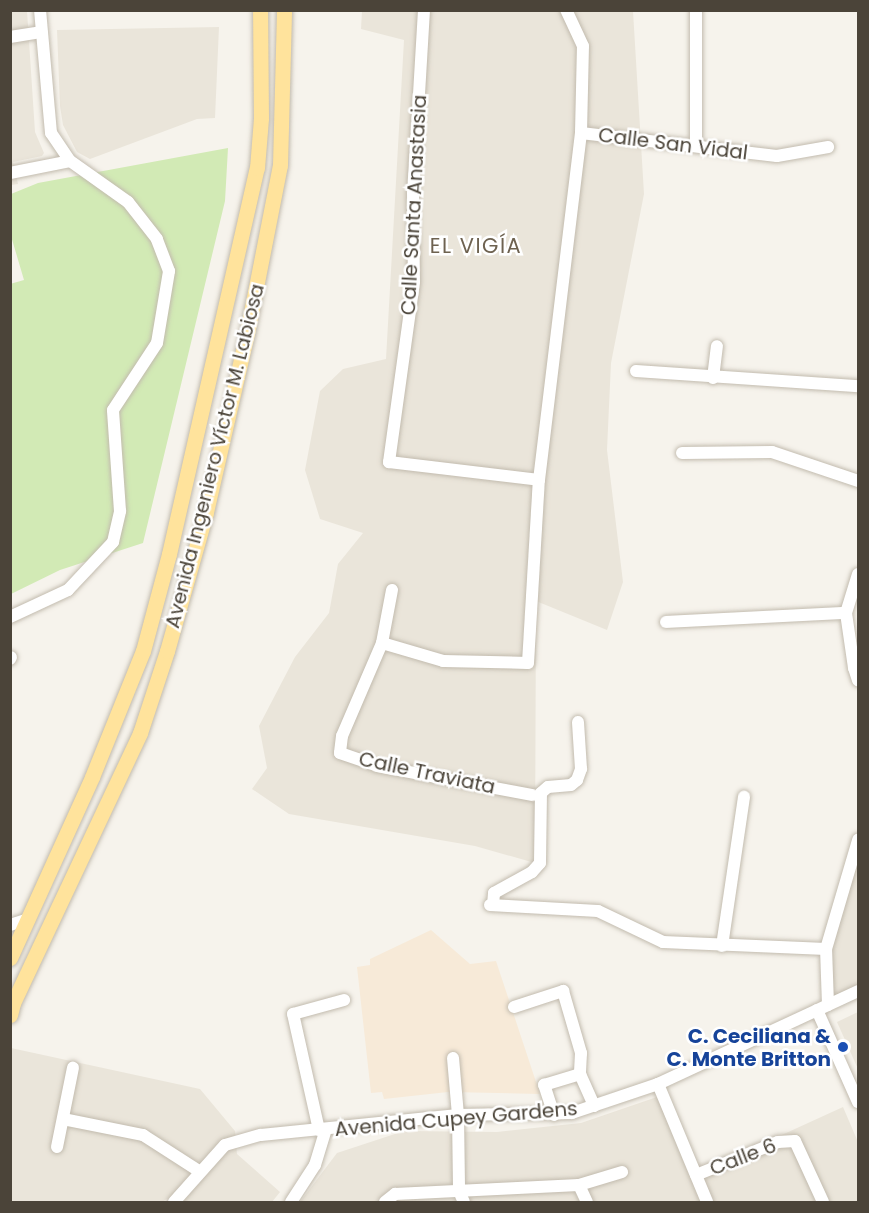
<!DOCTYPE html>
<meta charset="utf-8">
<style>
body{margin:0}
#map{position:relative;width:869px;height:1213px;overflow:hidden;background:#f6f3ec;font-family:Poppins,sans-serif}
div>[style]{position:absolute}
.residential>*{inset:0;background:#eae5da}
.commercial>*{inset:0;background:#f7ead8}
.green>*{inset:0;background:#d2eab5}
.roads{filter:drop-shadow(0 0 2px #c2bbae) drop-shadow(0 0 2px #c2bbae)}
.minor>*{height:12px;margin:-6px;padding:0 6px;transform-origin:6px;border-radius:6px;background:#fff}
.major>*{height:15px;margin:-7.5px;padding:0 7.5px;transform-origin:7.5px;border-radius:7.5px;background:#ffe39c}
.dots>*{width:16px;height:16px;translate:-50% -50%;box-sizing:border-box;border:3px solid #fff;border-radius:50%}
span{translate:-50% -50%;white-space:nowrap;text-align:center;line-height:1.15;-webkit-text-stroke:5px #fff;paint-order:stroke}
.street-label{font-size:20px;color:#4b4439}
.transit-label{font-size:20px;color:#164399;font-weight:700}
.right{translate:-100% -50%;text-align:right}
.neighbourhood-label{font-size:21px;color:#6e6250;letter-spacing:1.5px}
.frame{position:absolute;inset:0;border:12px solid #4b4439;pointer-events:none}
</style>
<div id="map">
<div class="residential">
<div style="clip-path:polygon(10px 11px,27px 11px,35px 132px,44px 153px,42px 156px,13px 162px,18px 184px,11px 185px)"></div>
<div style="clip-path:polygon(362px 11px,633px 11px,644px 194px,611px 363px,607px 450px,623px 582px,607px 630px,536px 601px,535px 863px,475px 846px,289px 814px,252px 789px,267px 768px,259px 726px,295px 657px,329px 613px,338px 564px,363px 533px,320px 519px,305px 470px,320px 391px,343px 369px,386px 359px,404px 40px,361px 29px)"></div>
<div style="clip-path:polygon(219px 27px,215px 118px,197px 119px,90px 159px,77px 152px,63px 125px,60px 106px,57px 30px)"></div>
<div style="clip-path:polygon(858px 839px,858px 993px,832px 1005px,826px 957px)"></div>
<div style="clip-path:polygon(858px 1012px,858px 1069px,837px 1022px)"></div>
<div style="clip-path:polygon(11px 1048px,200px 1089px,235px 1131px,237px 1154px,280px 1192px,272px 1202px,172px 1202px,167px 1199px,162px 1202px,11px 1202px)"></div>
<div style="clip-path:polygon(657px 1097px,690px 1177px,843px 1107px,858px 1142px,858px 1202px,300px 1202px,337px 1153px,404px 1131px,497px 1132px,581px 1123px)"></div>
</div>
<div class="commercial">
<div style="clip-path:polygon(431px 930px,470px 964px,496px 961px,540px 1094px,448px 1092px,384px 1099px,382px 1092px,371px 1093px,357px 967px,370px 965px,370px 959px)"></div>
</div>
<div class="green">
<div style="clip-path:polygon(228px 148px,225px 201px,143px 543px,60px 570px,11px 594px,10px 284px,24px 280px,11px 236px,11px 194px,38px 183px)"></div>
</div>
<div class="roads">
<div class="minor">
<div style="left:424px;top:10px;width:183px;rotate:93.4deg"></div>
<div style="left:413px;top:193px;width:89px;rotate:89.4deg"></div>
<div style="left:414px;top:282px;width:182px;rotate:97.9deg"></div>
<div style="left:389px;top:462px;width:151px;rotate:6.8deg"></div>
<div style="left:696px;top:10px;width:136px;rotate:90deg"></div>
<div style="left:10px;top:37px;width:31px;rotate:-9deg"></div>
<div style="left:581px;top:133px;width:197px;rotate:6.7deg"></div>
<div style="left:777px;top:156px;width:52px;rotate:-10deg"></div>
<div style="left:10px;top:173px;width:61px;rotate:-11.3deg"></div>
<div style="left:636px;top:371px;width:223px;rotate:3.9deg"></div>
<div style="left:713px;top:378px;width:32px;rotate:-83deg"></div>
<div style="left:682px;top:453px;width:90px;rotate:-0.6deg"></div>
<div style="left:772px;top:452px;width:91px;rotate:18.6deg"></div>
<div style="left:858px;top:574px;width:41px;rotate:107.1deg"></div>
<div style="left:846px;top:613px;width:56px;rotate:81.7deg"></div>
<div style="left:854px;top:668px;width:13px;rotate:72deg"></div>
<div style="left:392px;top:590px;width:54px;rotate:100.7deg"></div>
<div style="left:382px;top:643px;width:101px;rotate:113.3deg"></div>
<div style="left:342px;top:736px;width:17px;rotate:97deg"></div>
<div style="left:340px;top:753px;width:39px;rotate:19deg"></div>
<div style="left:377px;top:766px;width:158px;rotate:10.6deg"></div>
<div style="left:10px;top:617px;width:64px;rotate:-25deg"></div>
<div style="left:68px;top:590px;width:66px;rotate:-46.8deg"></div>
<div style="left:113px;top:542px;width:32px;rotate:-77deg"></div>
<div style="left:120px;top:511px;width:101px;rotate:-94deg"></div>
<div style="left:113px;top:410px;width:80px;rotate:-56.7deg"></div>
<div style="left:157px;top:343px;width:73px;rotate:-80.5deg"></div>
<div style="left:169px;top:271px;width:34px;rotate:-111deg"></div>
<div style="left:157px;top:239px;width:47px;rotate:-128.1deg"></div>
<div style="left:128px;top:202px;width:71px;rotate:-144.7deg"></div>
<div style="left:70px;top:161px;width:34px;rotate:-124deg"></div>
<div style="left:51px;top:133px;width:123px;rotate:-95.1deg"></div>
<div style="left:666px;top:622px;width:180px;rotate:-2.9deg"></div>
<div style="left:382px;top:643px;width:64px;rotate:16.4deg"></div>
<div style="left:443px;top:661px;width:85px;rotate:1.3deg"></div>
<div style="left:528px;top:663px;width:183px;rotate:-86.6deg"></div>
<div style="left:539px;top:480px;width:350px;rotate:-83.1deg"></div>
<div style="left:581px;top:133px;width:87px;rotate:-88.7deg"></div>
<div style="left:583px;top:46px;width:40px;rotate:-115deg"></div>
<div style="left:10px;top:659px;width:2px;rotate:-63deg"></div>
<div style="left:490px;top:905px;width:108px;rotate:3.2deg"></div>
<div style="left:598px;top:911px;width:72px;rotate:25.5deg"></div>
<div style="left:663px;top:942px;width:163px;rotate:2.5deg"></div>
<div style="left:493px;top:905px;width:12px;rotate:-85deg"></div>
<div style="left:494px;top:893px;width:43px;rotate:-28.9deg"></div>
<div style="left:532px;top:872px;width:12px;rotate:-48deg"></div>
<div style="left:540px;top:863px;width:70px;rotate:-89.2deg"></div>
<div style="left:541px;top:793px;width:9px;rotate:-41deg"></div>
<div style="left:548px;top:787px;width:23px;rotate:-5deg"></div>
<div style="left:571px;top:785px;width:8px;rotate:-40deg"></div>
<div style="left:577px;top:780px;width:12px;rotate:-70deg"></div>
<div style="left:581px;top:769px;width:47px;rotate:-93.7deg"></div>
<div style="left:10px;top:925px;width:19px;rotate:-18deg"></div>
<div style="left:722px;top:946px;width:151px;rotate:-81.6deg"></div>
<div style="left:828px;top:1005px;width:56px;rotate:-92deg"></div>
<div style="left:826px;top:949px;width:114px;rotate:-73.6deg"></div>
<div style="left:514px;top:1007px;width:52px;rotate:-18.1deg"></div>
<div style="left:563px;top:991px;width:65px;rotate:73.8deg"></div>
<div style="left:581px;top:1053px;width:21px;rotate:93deg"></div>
<div style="left:817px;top:1010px;width:101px;rotate:66deg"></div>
<div style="left:453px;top:1058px;width:57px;rotate:85deg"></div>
<div style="left:458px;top:1115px;width:76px;rotate:89.2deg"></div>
<div style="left:459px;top:1191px;width:12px;rotate:66deg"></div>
<div style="left:658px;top:1084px;width:128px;rotate:67.4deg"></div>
<div style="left:554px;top:1115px;width:32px;rotate:-108deg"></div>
<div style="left:544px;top:1085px;width:38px;rotate:-17deg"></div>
<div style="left:580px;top:1074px;width:35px;rotate:66deg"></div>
<div style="left:63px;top:1119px;width:82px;rotate:11.3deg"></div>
<div style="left:143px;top:1135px;width:67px;rotate:32.7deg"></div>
<div style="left:319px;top:1130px;width:119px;rotate:-102.6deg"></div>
<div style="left:293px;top:1014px;width:53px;rotate:-15.4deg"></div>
<div style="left:57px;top:1147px;width:81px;rotate:-78.6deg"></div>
<div style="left:696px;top:1175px;width:88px;rotate:-21.9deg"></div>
<div style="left:778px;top:1142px;width:17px;rotate:-3deg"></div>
<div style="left:795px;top:1141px;width:67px;rotate:65.3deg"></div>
<div style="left:579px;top:1185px;width:19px;rotate:65deg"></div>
<div style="left:174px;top:1202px;width:76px;rotate:-48.2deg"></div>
<div style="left:225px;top:1145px;width:37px;rotate:-16deg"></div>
<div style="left:261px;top:1135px;width:198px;rotate:-5.8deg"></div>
<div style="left:458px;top:1115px;width:114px;rotate:-1deg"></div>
<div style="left:572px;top:1113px;width:91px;rotate:-18.6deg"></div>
<div style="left:658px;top:1084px;width:221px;rotate:-24.9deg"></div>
<div style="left:291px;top:1202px;width:44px;rotate:-57deg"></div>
<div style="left:315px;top:1165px;width:37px;rotate:-73deg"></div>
<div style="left:385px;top:1202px;width:13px;rotate:-39deg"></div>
<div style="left:395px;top:1194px;width:184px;rotate:-2.8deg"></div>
<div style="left:579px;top:1185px;width:45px;rotate:-16.8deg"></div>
</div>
<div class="major">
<div style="left:10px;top:958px;width:199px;rotate:-65.6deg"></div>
<div style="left:92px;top:777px;width:136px;rotate:-68deg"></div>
<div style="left:143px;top:651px;width:100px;rotate:-75deg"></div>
<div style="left:169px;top:554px;width:396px;rotate:-77.2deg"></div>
<div style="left:257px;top:168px;width:50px;rotate:-85.4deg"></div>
<div style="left:261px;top:118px;width:108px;rotate:-90.5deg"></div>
<div style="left:10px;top:1015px;width:12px;rotate:-76deg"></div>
<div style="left:13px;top:1003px;width:298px;rotate:-64.8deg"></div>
<div style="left:140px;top:733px;width:86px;rotate:-71.8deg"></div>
<div style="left:167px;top:651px;width:144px;rotate:-74.3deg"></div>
<div style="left:206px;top:512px;width:184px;rotate:-77.1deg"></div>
<div style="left:247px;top:333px;width:171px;rotate:-78.9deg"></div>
<div style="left:280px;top:165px;width:155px;rotate:-88.5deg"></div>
</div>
</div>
<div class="dots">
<div style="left:843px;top:1047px;background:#1a4fb4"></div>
</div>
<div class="street-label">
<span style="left:673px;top:144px;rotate:7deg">Calle San Vidal</span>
<span style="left:414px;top:205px;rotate:-87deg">Calle Santa Anastasia</span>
<span style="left:215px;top:456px;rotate:-76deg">Avenida Ingeniero Víctor M. Labiosa</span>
<span style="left:427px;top:773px;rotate:12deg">Calle Traviata</span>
<span style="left:456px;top:1119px;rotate:-5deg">Avenida Cupey Gardens</span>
<span style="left:743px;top:1157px;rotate:-21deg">Calle 6</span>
</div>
<div class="transit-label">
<span class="right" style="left:831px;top:1048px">C. Ceciliana &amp;<br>C. Monte Britton</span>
</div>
<div class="neighbourhood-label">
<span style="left:476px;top:246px">EL VIGÍA</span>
</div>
<div class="frame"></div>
</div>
